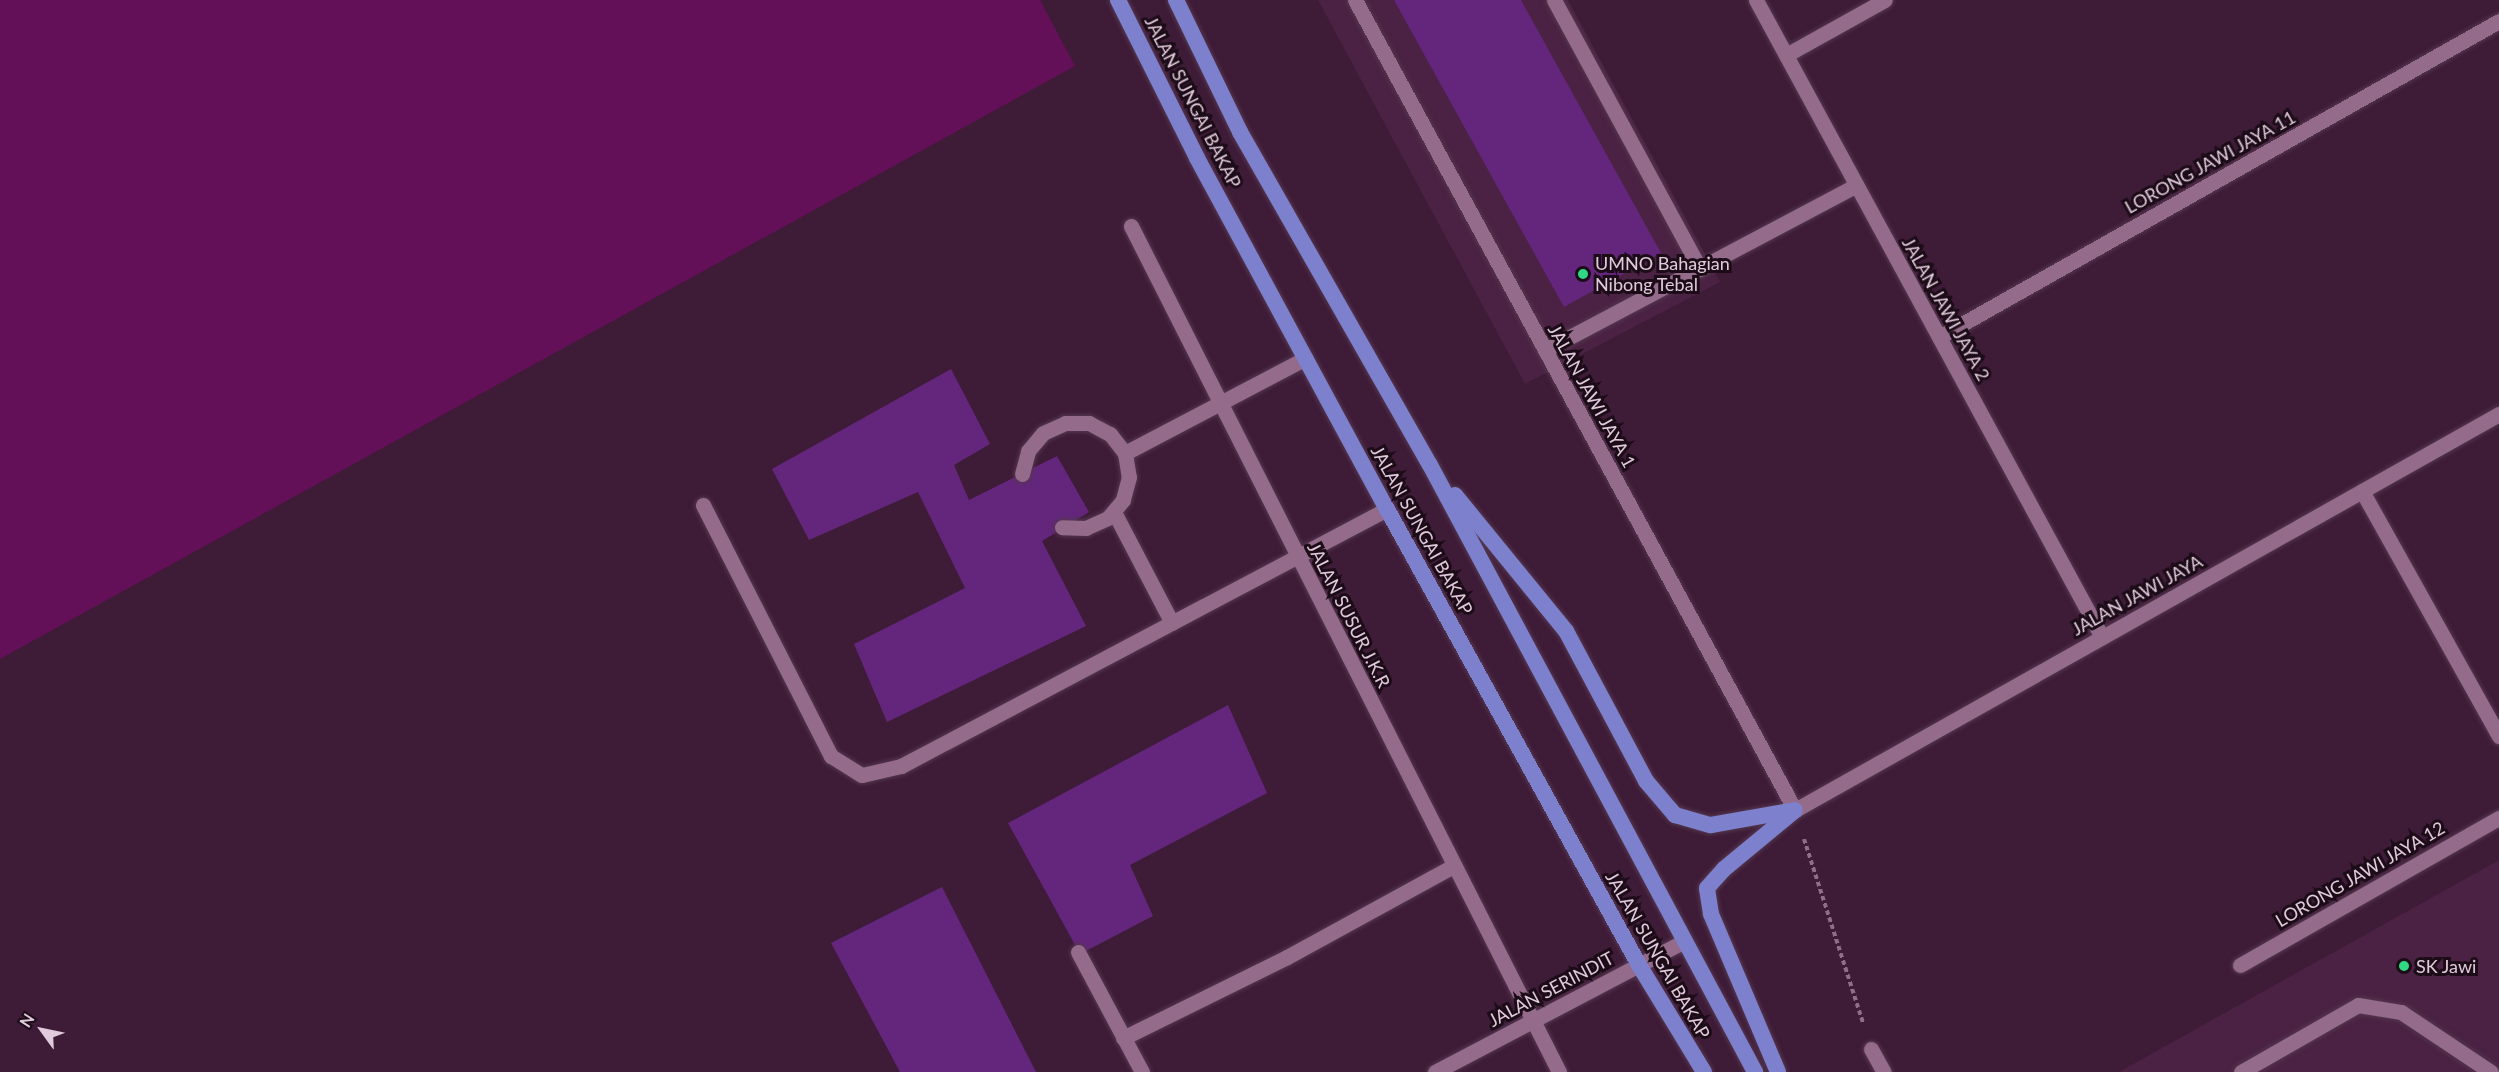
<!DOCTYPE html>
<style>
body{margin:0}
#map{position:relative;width:2499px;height:1072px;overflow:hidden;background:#3e1b37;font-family:Lato,sans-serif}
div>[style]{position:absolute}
.built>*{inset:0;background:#4b2243}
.green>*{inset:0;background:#641058}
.building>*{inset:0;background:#64267c}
.path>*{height:4px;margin-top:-2px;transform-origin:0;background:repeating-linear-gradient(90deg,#8d6f86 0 4.5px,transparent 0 7.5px)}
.roads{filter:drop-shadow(0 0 2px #54374f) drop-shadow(0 0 2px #54374f)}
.service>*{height:15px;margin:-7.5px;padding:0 7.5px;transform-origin:7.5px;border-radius:7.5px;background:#946b8a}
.minor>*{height:15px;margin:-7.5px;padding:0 7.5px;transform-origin:7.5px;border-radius:7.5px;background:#946b8a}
.trunk>*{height:16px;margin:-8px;padding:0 8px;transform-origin:8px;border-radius:8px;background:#7d80cc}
.dots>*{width:16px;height:16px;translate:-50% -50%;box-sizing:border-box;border:3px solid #1c0c18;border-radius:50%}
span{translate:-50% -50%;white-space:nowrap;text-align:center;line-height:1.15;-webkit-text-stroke:6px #1c0c18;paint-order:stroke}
.street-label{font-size:18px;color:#e1cadb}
.poi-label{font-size:18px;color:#e1cadb}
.left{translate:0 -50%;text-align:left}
.north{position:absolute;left:12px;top:1000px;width:60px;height:60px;-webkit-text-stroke:4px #1c0c18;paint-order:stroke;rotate:303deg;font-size:16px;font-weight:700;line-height:24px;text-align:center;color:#e1cadb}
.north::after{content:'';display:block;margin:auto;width:21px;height:27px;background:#e1cadb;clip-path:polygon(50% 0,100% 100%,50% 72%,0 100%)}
</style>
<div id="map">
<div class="built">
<div style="clip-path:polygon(1318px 0,1568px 0,1720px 282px,1525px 384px)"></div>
<div style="clip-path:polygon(2499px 860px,2499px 1072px,2119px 1072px)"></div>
</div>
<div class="green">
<div style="clip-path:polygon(0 0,1040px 0,1075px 66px,0 659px)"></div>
</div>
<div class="building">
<div style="clip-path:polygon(1394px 0,1521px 0,1661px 253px,1564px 307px)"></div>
<div style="clip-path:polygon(951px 369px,990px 444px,954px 465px,969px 500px,1057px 456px,1089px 512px,1042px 541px,1086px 626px,887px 722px,854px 644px,965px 588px,918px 492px,809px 540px,772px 469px)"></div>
<div style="clip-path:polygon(1228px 705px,1267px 793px,1130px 865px,1153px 916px,1080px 954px,1008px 823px)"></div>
<div style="clip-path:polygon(942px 887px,1036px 1072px,900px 1072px,831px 943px)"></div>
</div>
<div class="path">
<div style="left:1804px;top:839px;width:193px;rotate:72.2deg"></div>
</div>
<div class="roads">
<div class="service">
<div style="left:1554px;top:0;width:306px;rotate:61.5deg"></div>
<div style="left:1131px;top:226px;width:948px;rotate:63.16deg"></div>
<div style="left:1125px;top:453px;width:204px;rotate:-27.7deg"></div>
<div style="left:1022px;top:474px;width:24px;rotate:-75deg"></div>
<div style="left:1028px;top:451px;width:23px;rotate:-50deg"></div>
<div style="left:1043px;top:433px;width:24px;rotate:-24deg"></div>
<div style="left:1065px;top:423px;width:24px"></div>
<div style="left:1089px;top:423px;width:24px;rotate:28deg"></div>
<div style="left:1110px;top:434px;width:24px;rotate:52deg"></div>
<div style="left:1125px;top:453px;width:24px;rotate:81deg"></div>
<div style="left:1129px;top:477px;width:24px;rotate:105deg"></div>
<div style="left:1123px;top:500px;width:23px;rotate:130deg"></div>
<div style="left:1108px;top:518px;width:24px;rotate:156deg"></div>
<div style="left:1086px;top:528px;width:24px;rotate:-178deg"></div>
<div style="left:703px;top:505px;width:282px;rotate:63deg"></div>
<div style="left:831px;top:756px;width:36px;rotate:32deg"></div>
<div style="left:862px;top:775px;width:40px;rotate:-13deg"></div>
<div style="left:901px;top:766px;width:550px;rotate:-27.87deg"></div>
<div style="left:1114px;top:512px;width:125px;rotate:62.4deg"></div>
<div style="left:1078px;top:952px;width:136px;rotate:61.9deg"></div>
<div style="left:1123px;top:1038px;width:183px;rotate:-26.3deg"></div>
<div style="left:1287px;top:957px;width:189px;rotate:-28.7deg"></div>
<div style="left:1871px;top:1049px;width:26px;rotate:61deg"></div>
<div style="left:2241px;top:1072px;width:135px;rotate:-29.8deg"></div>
<div style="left:2358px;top:1005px;width:44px;rotate:9.2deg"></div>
<div style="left:2401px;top:1012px;width:108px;rotate:33.7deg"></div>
</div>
<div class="minor">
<div style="left:1355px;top:0;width:922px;rotate:61.49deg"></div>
<div style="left:1795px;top:810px;width:808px;rotate:-29.36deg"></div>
<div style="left:1756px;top:0;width:725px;rotate:61.49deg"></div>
<div style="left:1786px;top:55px;width:113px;rotate:-29.1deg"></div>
<div style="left:1939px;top:337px;width:643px;rotate:-29.44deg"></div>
<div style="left:1545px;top:350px;width:352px;rotate:-27.9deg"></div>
<div style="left:2362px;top:491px;width:281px;rotate:60.8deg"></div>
<div style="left:2240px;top:965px;width:298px;rotate:-29.6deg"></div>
<div style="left:1435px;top:1072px;width:282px;rotate:-27.7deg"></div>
</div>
<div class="trunk">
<div style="left:1118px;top:0;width:177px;rotate:63.4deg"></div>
<div style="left:1197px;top:158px;width:399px;rotate:61.6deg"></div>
<div style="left:1387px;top:509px;width:521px;rotate:61.07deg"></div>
<div style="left:1639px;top:965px;width:125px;rotate:58.7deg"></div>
<div style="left:1176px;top:0;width:147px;rotate:64.1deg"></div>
<div style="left:1240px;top:132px;width:383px;rotate:60.3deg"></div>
<div style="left:1430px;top:465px;width:689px;rotate:61.83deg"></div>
<div style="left:1455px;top:495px;width:176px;rotate:50.8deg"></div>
<div style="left:1566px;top:631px;width:170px;rotate:61.9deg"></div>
<div style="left:1646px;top:781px;width:45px;rotate:49.5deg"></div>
<div style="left:1675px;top:815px;width:37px;rotate:16deg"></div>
<div style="left:1711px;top:825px;width:85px;rotate:-10.1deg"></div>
<div style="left:1778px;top:1072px;width:172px;rotate:-113deg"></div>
<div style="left:1711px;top:914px;width:26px;rotate:-99deg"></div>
<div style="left:1707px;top:888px;width:25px;rotate:-48deg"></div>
<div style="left:1724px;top:869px;width:91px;rotate:-39.6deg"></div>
</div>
</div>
<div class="dots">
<div style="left:1583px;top:274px;background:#30d883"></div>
<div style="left:2404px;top:966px;background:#30d883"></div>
</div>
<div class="street-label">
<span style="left:1193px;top:102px;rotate:63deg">JALAN SUNGAI BAKAP</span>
<span style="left:2210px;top:162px;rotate:-29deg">LORONG JAWI JAYA 11</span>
<span style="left:1946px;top:309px;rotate:61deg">JALAN JAWI JAYA 2</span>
<span style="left:1592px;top:396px;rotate:61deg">JALAN JAWI JAYA 1</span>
<span style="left:1422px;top:530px;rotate:61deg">JALAN SUNGAI BAKAP</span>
<span style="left:2137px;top:595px;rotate:-29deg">JALAN JAWI JAYA</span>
<span style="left:1349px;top:615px;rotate:63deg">JALAN SUSUR J.K.R</span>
<span style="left:2360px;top:874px;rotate:-30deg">LORONG JAWI JAYA 12</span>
<span style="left:1658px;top:955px;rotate:60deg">JALAN SUNGAI BAKAP</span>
<span style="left:1551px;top:989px;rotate:-28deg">JALAN SERINDIT</span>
</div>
<div class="poi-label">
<span class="left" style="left:1595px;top:274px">UMNO Bahagian<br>Nibong Tebal</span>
<span class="left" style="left:2416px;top:966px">SK Jawi</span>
</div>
<div class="north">N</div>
</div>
